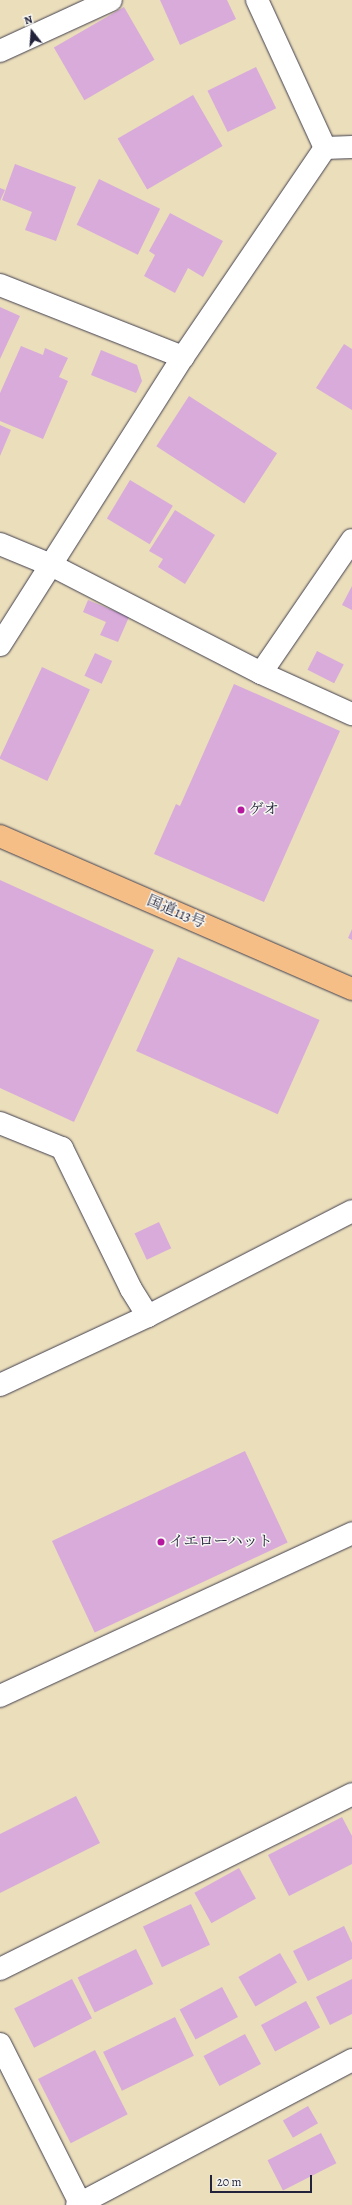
<!DOCTYPE html>
<meta charset="utf-8">
<style>
body{margin:0}
#map{position:relative;width:352px;height:2205px;overflow:hidden;background:#ebdebb;font-family:Alegreya,"Noto Serif JP",serif}
div>[style]{position:absolute}
.building>*{inset:0;background:#d8abdb;transform-origin:0 0}
.roads{filter:drop-shadow(0 0 1px #403e4e) drop-shadow(0 0 1px #403e4e)}
.minor>*{height:22px;margin:-11px;padding:0 11px;transform-origin:11px;border-radius:11px;background:#fff}
.tertiary>*{height:22px;margin:-11px;padding:0 11px;transform-origin:11px;border-radius:11px;background:#fff}
.trunk>*{height:22px;margin:-11px;padding:0 11px;transform-origin:11px;border-radius:11px;background:#f5be86}
.dots>*{width:11px;height:11px;translate:-50% -50%;box-sizing:border-box;border:2px solid #f6f6f2;border-radius:50%}
span{translate:-50% -50%;white-space:nowrap;text-align:center;line-height:1.15;-webkit-text-stroke:3px #f6f6f2;paint-order:stroke}
.poi-label{font-size:15px;color:#22223b}
.left{translate:0 -50%;text-align:left}
.street-label{font-size:15px;color:#22223b}
.north{position:absolute;left:12px;top:12px;width:40px;height:40px;-webkit-text-stroke:3px #f6f6f2;paint-order:stroke;rotate:343deg;font-size:11px;font-weight:700;line-height:16px;text-align:center;color:#22223b}
.north::after{content:'';display:block;margin:auto;width:14px;height:18px;background:#22223b;clip-path:polygon(50% 0,100% 100%,50% 72%,0 100%)}
.scale{position:absolute;left:210px;top:2175px;width:102px;height:18px;box-sizing:border-box;border:2px solid #22223b;border-top:0;padding-left:5px;font-size:12px;line-height:14px;white-space:nowrap;color:#22223b;-webkit-text-stroke:3px #f6f6f2;paint-order:stroke}
</style>
<div id="map">
<div class="building">
<div style="clip-path:polygon(160px 0,227px 0,236px 19px,180px 45px)"></div>
<div style="left:124px;top:7px;width:61px;height:81px;rotate:60deg"></div>
<div style="left:256px;top:67px;width:46px;height:54px;rotate:64deg"></div>
<div style="left:193px;top:95px;width:59px;height:87px;rotate:60deg"></div>
<div style="clip-path:polygon(15px 164px,76px 187px,56px 241px,25px 230px,32px 212px,2px 200px)"></div>
<div style="left:99px;top:179px;width:68px;height:51px;rotate:26deg"></div>
<div style="clip-path:polygon(0 188px,5px 190px,0 201px)"></div>
<div style="clip-path:polygon(170px 213px,223px 241px,203px 277px,188px 268px,175px 293px,144px 276px,155px 255px,149px 251px)"></div>
<div style="clip-path:polygon(0 307px,20px 316px,0 359px)"></div>
<div style="clip-path:polygon(344px 344px,352px 349px,352px 410px,316px 388px)"></div>
<div style="clip-path:polygon(21px 346px,43px 355px,45px 348px,68px 358px,59px 377px,68px 381px,43px 439px,0 421px,0 393px)"></div>
<div style="clip-path:polygon(101px 350px,137px 365px,142px 381px,136px 393px,91px 375px)"></div>
<div style="left:189px;top:396px;width:105px;height:60px;rotate:33deg"></div>
<div style="clip-path:polygon(0 425px,11px 430px,0 456px)"></div>
<div style="left:130px;top:480px;width:50px;height:45px;rotate:31deg"></div>
<div style="clip-path:polygon(175px 510px,215px 535px,185px 584px,158px 567px,163px 559px,149px 551px)"></div>
<div style="clip-path:polygon(352px 586px,352px 610px,342px 605px)"></div>
<div style="clip-path:polygon(88px 600px,129px 617px,118px 642px,100px 635px,106px 622px,83px 612px)"></div>
<div style="left:317px;top:651px;width:30px;height:21px;rotate:27deg"></div>
<div style="left:95px;top:653px;width:19px;height:25px;rotate:25deg"></div>
<div style="left:42px;top:667px;width:53px;height:101px;rotate:25deg"></div>
<div style="clip-path:polygon(234px 684px,340px 731px,264px 902px,154px 854px,176px 804px,180px 806px)"></div>
<div style="clip-path:polygon(0 880px,154px 950px,74px 1122px,0 1088px)"></div>
<div style="clip-path:polygon(352px 929px,352px 940px,348px 938px)"></div>
<div style="left:178px;top:957px;width:155px;height:103px;rotate:24deg"></div>
<div style="left:159px;top:1222px;width:29px;height:27px;rotate:65deg"></div>
<div style="left:245px;top:1451px;width:101px;height:213px;rotate:65deg"></div>
<div style="clip-path:polygon(76px 1796px,100px 1843px,0 1893px,0 1834px)"></div>
<div style="clip-path:polygon(342px 1817px,352px 1836px,352px 1864px,289px 1896px,268px 1855px)"></div>
<div style="left:239px;top:1868px;width:35px;height:51px;rotate:61deg"></div>
<div style="left:191px;top:1904px;width:45px;height:53px;rotate:65deg"></div>
<div style="clip-path:polygon(344px 1926px,352px 1943px,352px 1959px,308px 1981px,293px 1951px)"></div>
<div style="left:136px;top:1949px;width:39px;height:65px;rotate:64deg"></div>
<div style="left:280px;top:1953px;width:34px;height:48px;rotate:60deg"></div>
<div style="left:72px;top:1979px;width:44px;height:65px;rotate:63deg"></div>
<div style="clip-path:polygon(352px 1979px,352px 2014px,330px 2025px,316px 1997px)"></div>
<div style="left:222px;top:1987px;width:34px;height:48px;rotate:62deg"></div>
<div style="left:306px;top:2001px;width:30px;height:51px;rotate:62deg"></div>
<div style="left:175px;top:2017px;width:43px;height:80px;rotate:64deg"></div>
<div style="left:245px;top:2034px;width:34px;height:47px;rotate:62deg"></div>
<div style="left:95px;top:2050px;width:72px;height:64px;rotate:63deg"></div>
<div style="left:308px;top:2106px;width:20px;height:29px;rotate:60deg"></div>
<div style="left:321px;top:2133px;width:34px;height:60px;rotate:63deg"></div>
</div>
<div class="roads">
<div class="minor">
<div style="left:257px;top:0;width:163px;rotate:65.3deg"></div>
<div style="left:0;top:51px;width:122px;rotate:-24.7deg"></div>
<div style="left:0;top:544px;width:55px;rotate:22.4deg"></div>
<div style="left:51px;top:565px;width:236px;rotate:27.2deg"></div>
<div style="left:261px;top:673px;width:100px;rotate:24.3deg"></div>
<div style="left:261px;top:673px;width:161px;rotate:-55.6deg"></div>
<div style="left:0;top:1123px;width:67px;rotate:22deg"></div>
<div style="left:62px;top:1148px;width:157px;rotate:63.9deg"></div>
<div style="left:131px;top:1289px;width:32px;rotate:58deg"></div>
<div style="left:0;top:1696px;width:388px;rotate:-24.8deg"></div>
<div style="left:0;top:1969px;width:393px;rotate:-26.4deg"></div>
<div style="left:77px;top:2205px;width:311px;rotate:-27.8deg"></div>
</div>
<div class="tertiary">
<div style="left:0;top:285px;width:197px;rotate:21.5deg"></div>
<div style="left:0;top:645px;width:341px;rotate:-57.6deg"></div>
<div style="left:183px;top:357px;width:253px;rotate:-55.8deg"></div>
<div style="left:325px;top:148px;width:27px;rotate:-2deg"></div>
<div style="left:0;top:1385px;width:163px;rotate:-25deg"></div>
<div style="left:148px;top:1316px;width:229px;rotate:-27.2deg"></div>
<div style="left:0;top:2044px;width:178px;rotate:63.3deg"></div>
</div>
<div class="trunk">
<div style="left:0;top:836px;width:384px;rotate:23.5deg"></div>
</div>
</div>
<div class="dots">
<div style="left:241px;top:810px;background:#b5179e"></div>
<div style="left:161px;top:1542px;background:#b5179e"></div>
</div>
<div class="poi-label">
<span class="left" style="left:249px;top:810px">ゲオ</span>
<span class="left" style="left:169px;top:1542px">イエローハット</span>
</div>
<div class="street-label">
<span style="left:176px;top:912px;rotate:23deg">国道113号</span>
</div>
<div class="north">N</div>
<div class="scale">20 m</div>
</div>
